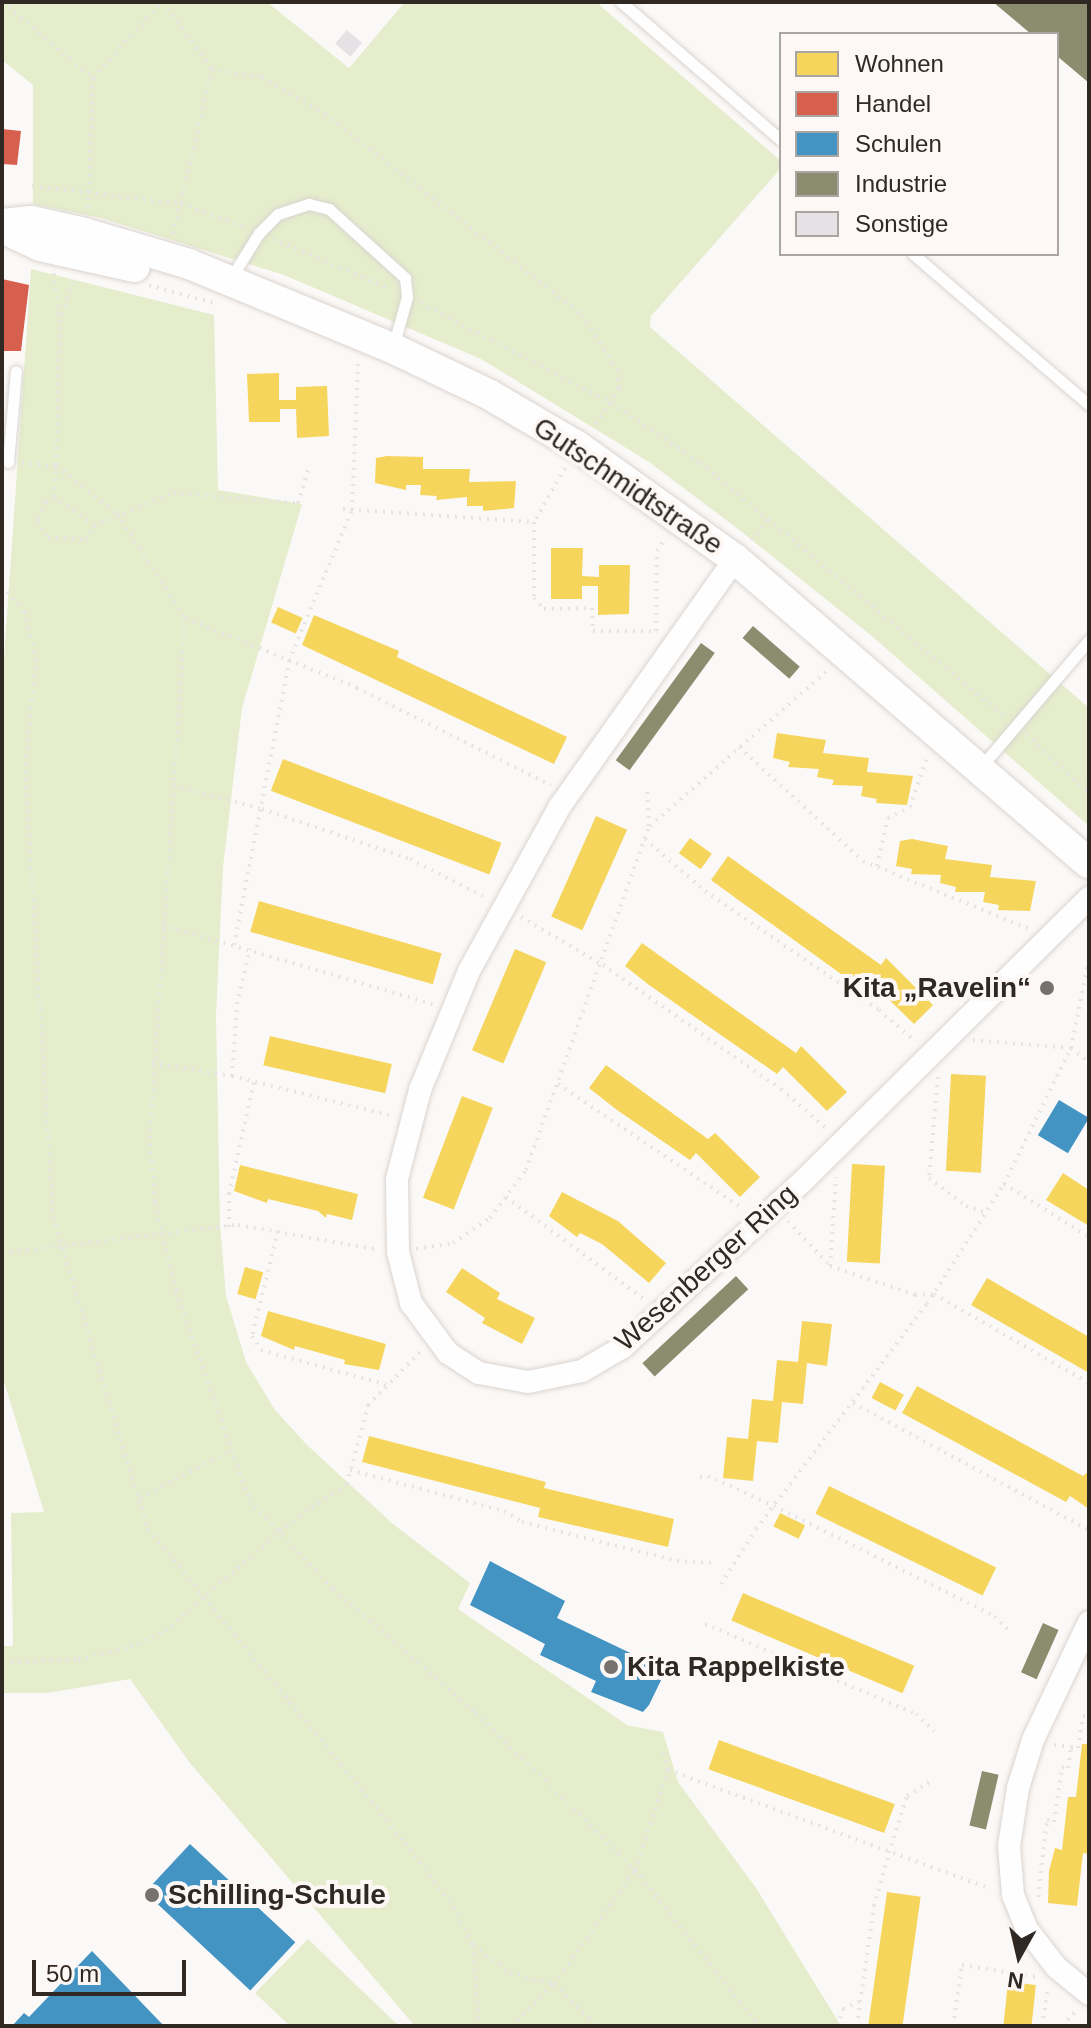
<!DOCTYPE html>
<meta charset="utf-8">
<style>
body{margin:0}
#map{position:relative;width:1091px;height:2028px;overflow:hidden;background:#fbf9f7;font-family:Arial,sans-serif}
div>[style]{position:absolute}
.green>*{inset:0;background:#e5edcc}
.homes>*{inset:0;background:#f6d55c;transform-origin:0 0}
.shops>*{inset:0;background:#d6604d}
.schools>*{inset:0;background:#4393c3;transform-origin:0 0}
.industry>*{inset:0;background:#8c8c6e;transform-origin:0 0}
.building>*{inset:0;background:#e6e1e4;transform-origin:0 0}
.path>*{height:4px;margin-top:-2px;transform-origin:0;background:repeating-linear-gradient(90deg,#e6e5e3 0 2px,transparent 0 8px)}
.roads{filter:drop-shadow(0 0 2px #dad4d0) drop-shadow(0 0 2px #dad4d0)}
.lane>*{height:11px;margin:-5.5px;padding:0 5.5px;transform-origin:5.5px;border-radius:5.5px;background:#fefefe}
.street>*{height:22px;margin:-11px;padding:0 11px;transform-origin:11px;border-radius:11px;background:#fefefe}
.secondary>*{height:30px;margin:-15px;padding:0 15px;transform-origin:15px;border-radius:15px;background:#fefefe}
.dots>*{width:22px;height:22px;translate:-50% -50%;box-sizing:border-box;border:4px solid #fdf8f5;border-radius:50%}
span{translate:-50% -50%;white-space:nowrap;text-align:center;line-height:1.15;-webkit-text-stroke:8px #fdf8f5;paint-order:stroke}
.street-label{font-size:28px;color:#302822}
.poi-label{font-size:28px;color:#302822;font-weight:700}
.right{translate:-100% -50%;text-align:right}
.left{translate:0 -50%;text-align:left}
.frame{position:absolute;inset:0;border:4px solid #302822;pointer-events:none}
.legend{position:absolute;left:779px;top:32px;width:280px;height:224px;box-sizing:border-box;background:#fdf8f5;border:2px solid #aba5a1;margin:0;padding:10px 14px;list-style:none;font-size:24px;color:#302822}
.legend li{display:flex;align-items:center;gap:16px;height:40px}
.legend b{width:40px;border:2px solid #aba5a1}
.north{position:absolute;left:979px;top:1916px;width:80px;height:80px;-webkit-text-stroke:6px #fdf8f5;paint-order:stroke;rotate:188deg;font-size:22px;font-weight:700;line-height:32px;text-align:center;color:#302822}
.north::after{content:'';display:block;margin:auto;width:28px;height:36px;background:#302822;clip-path:polygon(50% 0,100% 100%,50% 72%,0 100%)}
.scale{position:absolute;left:32px;top:1960px;width:154px;height:36px;box-sizing:border-box;border:4px solid #302822;border-top:0;padding-left:10px;font-size:24px;line-height:28px;white-space:nowrap;color:#302822;-webkit-text-stroke:6px #fdf8f5;paint-order:stroke}
</style>
<div id="map">
<div class="green">
<div style="clip-path:polygon(2px 2px,267px 2px,349px 68px,405px 2px,596px 2px,781px 161px,781px 168px,651px 316px,650px 327px,1089px 708px,1089px 826px,873px 637px,742px 532px,649px 462px,481px 359px,284px 275px,101px 218px,33px 204px,33px 85px,2px 60px)"></div>
<div style="clip-path:polygon(31px 269px,214px 315px,218px 490px,302px 504px,242px 708px,223px 867px,216px 1015px,220px 1225px,226px 1296px,246px 1362px,275px 1410px,307px 1445px,393px 1524px,470px 1583px,458px 1609px,627px 1725px,663px 1732px,678px 1782px,756px 1888px,841px 2026px,415px 2026px,190px 1763px,130px 1679px,47px 1693px,2px 1693px,2px 1646px,13px 1646px,11px 1513px,44px 1512px,2px 1375px,2px 688px)"></div>
<div style="clip-path:polygon(308px 1939px,399px 2026px,290px 2026px,255px 1993px)"></div>
</div>
<div class="homes">
<div style="clip-path:polygon(279px 373px,279px 400px,296px 400px,296px 387px,327px 386px,329px 436px,297px 438px,296px 409px,280px 409px,280px 422px,249px 422px,247px 374px)"></div>
<div style="clip-path:polygon(387px 456px,423px 457px,423px 469px,470px 469px,469px 482px,516px 481px,514px 508px,483px 511px,483px 506px,467px 506px,467px 497px,436px 500px,437px 496px,420px 495px,421px 485px,406px 485px,406px 490px,375px 483px,376px 458px)"></div>
<div style="clip-path:polygon(551px 548px,583px 548px,582px 576px,599px 577px,599px 565px,630px 565px,629px 614px,598px 615px,598px 586px,582px 586px,582px 599px,551px 599px)"></div>
<div style="left:278px;top:607px;width:27px;height:17px;rotate:24deg"></div>
<div style="clip-path:polygon(314px 615px,399px 651px,397px 657px,567px 737px,554px 764px,302px 645px)"></div>
<div style="clip-path:polygon(777px 733px,826px 740px,823px 753px,869px 758px,867px 772px,913px 776px,907px 805px,876px 803px,877px 799px,861px 796px,863px 786px,832px 785px,834px 780px,817px 777px,819px 769px,788px 767px,790px 762px,773px 758px)"></div>
<div style="left:283px;top:759px;width:234px;height:34px;rotate:21deg"></div>
<div style="left:596px;top:816px;width:34px;height:110px;rotate:24deg"></div>
<div style="left:690px;top:838px;width:27px;height:19px;rotate:36deg"></div>
<div style="clip-path:polygon(912px 839px,948px 846px,945px 859px,992px 865px,990px 877px,1036px 881px,1030px 911px,998px 910px,999px 905px,983px 902px,985px 892px,955px 892px,956px 887px,940px 883px,941px 875px,911px 874px,912px 869px,896px 866px,900px 841px)"></div>
<div style="clip-path:polygon(728px 856px,881px 965px,886px 958px,933px 1005px,914px 1024px,870px 981px,865px 988px,841px 974px,737px 899px,711px 880px)"></div>
<div style="left:259px;top:901px;width:190px;height:32px;rotate:16deg"></div>
<div style="clip-path:polygon(642px 943px,796px 1053px,801px 1046px,847px 1092px,827px 1111px,783px 1067px,777px 1074px,649px 985px,625px 966px)"></div>
<div style="left:515px;top:949px;width:34px;height:110px;rotate:23deg"></div>
<div style="left:270px;top:1036px;width:125px;height:30px;rotate:13deg"></div>
<div style="clip-path:polygon(606px 1065px,708px 1139px,715px 1133px,760px 1177px,740px 1197px,696px 1153px,690px 1160px,617px 1110px,589px 1088px)"></div>
<div style="left:951px;top:1074px;width:35px;height:97px;rotate:3deg"></div>
<div style="left:462px;top:1096px;width:33px;height:109px;rotate:21deg"></div>
<div style="left:852px;top:1164px;width:33px;height:98px;rotate:3deg"></div>
<div style="clip-path:polygon(240px 1165px,358px 1194px,352px 1220px,327px 1214px,326px 1218px,318px 1211px,268px 1199px,267px 1203px,234px 1191px)"></div>
<div style="clip-path:polygon(1063px 1173px,1089px 1190px,1089px 1226px,1046px 1200px)"></div>
<div style="clip-path:polygon(562px 1192px,618px 1221px,666px 1263px,649px 1283px,602px 1244px,580px 1233px,577px 1237px,549px 1216px)"></div>
<div style="left:245px;top:1267px;width:19px;height:28px;rotate:16deg"></div>
<div style="clip-path:polygon(462px 1268px,500px 1293px,497px 1299px,535px 1318px,522px 1344px,482px 1323px,485px 1318px,446px 1292px)"></div>
<div style="clip-path:polygon(987px 1278px,1089px 1337px,1089px 1373px,971px 1305px)"></div>
<div style="clip-path:polygon(268px 1311px,386px 1344px,379px 1370px,344px 1364px,345px 1360px,295px 1346px,294px 1350px,261px 1336px)"></div>
<div style="clip-path:polygon(802px 1321px,832px 1324px,827px 1366px,807px 1363px,803px 1404px,782px 1402px,778px 1443px,757px 1441px,753px 1481px,723px 1478px,727px 1437px,748px 1439px,752px 1399px,773px 1401px,777px 1360px,798px 1362px)"></div>
<div style="left:880px;top:1382px;width:27px;height:18px;rotate:28deg"></div>
<div style="clip-path:polygon(917px 1386px,1083px 1476px,1089px 1471px,1089px 1509px,1070px 1496px,1066px 1502px,902px 1413px)"></div>
<div style="clip-path:polygon(369px 1436px,546px 1482px,544px 1488px,674px 1519px,668px 1547px,538px 1517px,540px 1508px,362px 1462px)"></div>
<div style="left:829px;top:1486px;width:186px;height:31px;rotate:26deg"></div>
<div style="left:780px;top:1513px;width:28px;height:15px;rotate:26deg"></div>
<div style="left:743px;top:1593px;width:186px;height:30px;rotate:23deg"></div>
<div style="left:719px;top:1740px;width:187px;height:31px;rotate:20deg"></div>
<div style="clip-path:polygon(1082px 1744px,1089px 1744px,1089px 1854px,1083px 1853px,1077px 1906px,1048px 1903px,1049px 1871px,1055px 1848px,1062px 1850px,1068px 1797px,1076px 1797px)"></div>
<div style="left:887px;top:1892px;width:34px;height:135px;rotate:8deg"></div>
<div style="left:1008px;top:1982px;width:28px;height:44px;rotate:6deg"></div>
</div>
<div class="shops">
<div style="clip-path:polygon(2px 129px,21px 131px,17px 165px,2px 164px)"></div>
<div style="clip-path:polygon(2px 279px,29px 285px,21px 351px,2px 351px)"></div>
</div>
<div class="schools">
<div style="left:1059px;top:1100px;width:35px;height:41px;rotate:31deg"></div>
<div style="clip-path:polygon(490px 1561px,565px 1601px,557px 1618px,666px 1670px,649px 1705px,643px 1712px,591px 1692px,596px 1681px,540px 1655px,545px 1644px,470px 1605px)"></div>
<div style="left:190px;top:1844px;width:144px;height:66px;rotate:43deg"></div>
<div style="clip-path:polygon(92px 1951px,164px 2026px,12px 2026px,24px 2013px,29px 2017px)"></div>
</div>
<div class="industry">
<div style="clip-path:polygon(993px 2px,1089px 2px,1089px 83px,1057px 56px,1057px 34px,1031px 34px)"></div>
<div style="left:753px;top:626px;width:62px;height:16px;rotate:41deg"></div>
<div style="left:701px;top:643px;width:17px;height:145px;rotate:36deg"></div>
<div style="left:736px;top:1276px;width:18px;height:128px;rotate:47deg"></div>
<div style="left:1043px;top:1623px;width:17px;height:54px;rotate:24deg"></div>
<div style="left:982px;top:1771px;width:17px;height:56px;rotate:13deg"></div>
</div>
<div class="building">
<div style="left:347px;top:30px;width:20px;height:18px;rotate:41deg"></div>
</div>
<div class="path">
<div style="left:2px;top:2px;width:119px;rotate:39.9deg"></div>
<div style="left:163px;top:2px;width:84px;rotate:54.2deg"></div>
<div style="left:212px;top:70px;width:50px;rotate:8deg"></div>
<div style="left:262px;top:77px;width:73px;rotate:30.4deg"></div>
<div style="left:325px;top:114px;width:326px;rotate:38deg"></div>
<div style="left:582px;top:315px;width:65px;rotate:57.5deg"></div>
<div style="left:617px;top:370px;width:19px;rotate:84deg"></div>
<div style="left:619px;top:389px;width:47px;rotate:123.7deg"></div>
<div style="left:32px;top:186px;width:150px;rotate:6.9deg"></div>
<div style="left:181px;top:204px;width:69px;rotate:20.3deg"></div>
<div style="left:88px;top:208px;width:130px;rotate:-87.8deg"></div>
<div style="left:93px;top:78px;width:102px;rotate:-48.2deg"></div>
<div style="left:173px;top:234px;width:169px;rotate:-76.6deg"></div>
<div style="left:273px;top:239px;width:127px;rotate:23.1deg"></div>
<div style="left:54px;top:273px;width:46px;rotate:83.8deg"></div>
<div style="left:149px;top:285px;width:71px;rotate:15.6deg"></div>
<div style="left:420px;top:303px;width:216px;rotate:27.6deg"></div>
<div style="left:611px;top:403px;width:107px;rotate:34deg"></div>
<div style="left:700px;top:463px;width:396px;rotate:39.8deg"></div>
<div style="left:22px;top:463px;width:35px;rotate:5deg"></div>
<div style="left:57px;top:466px;width:77px;rotate:38.7deg"></div>
<div style="left:117px;top:514px;width:124px;rotate:56.8deg"></div>
<div style="left:185px;top:618px;width:186px;rotate:22.1deg"></div>
<div style="left:357px;top:688px;width:217px;rotate:26.6deg"></div>
<div style="left:565px;top:468px;width:62px;rotate:119.9deg"></div>
<div style="left:534px;top:522px;width:76px;rotate:90deg"></div>
<div style="left:534px;top:598px;width:15px;rotate:48deg"></div>
<div style="left:544px;top:609px;width:48px;rotate:-1.2deg"></div>
<div style="left:592px;top:608px;width:23px;rotate:88deg"></div>
<div style="left:593px;top:631px;width:65px"></div>
<div style="left:55px;top:497px;width:175px;rotate:-88.4deg"></div>
<div style="left:60px;top:322px;width:46px;rotate:-73.5deg"></div>
<div style="left:343px;top:509px;width:191px;rotate:3.9deg"></div>
<div style="left:94px;top:526px;width:49px;rotate:-143.4deg"></div>
<div style="left:55px;top:497px;width:11px;rotate:153deg"></div>
<div style="left:45px;top:502px;width:21px;rotate:113deg"></div>
<div style="left:37px;top:521px;width:20px;rotate:57deg"></div>
<div style="left:48px;top:538px;width:38px;rotate:2deg"></div>
<div style="left:86px;top:539px;width:15px;rotate:-58deg"></div>
<div style="left:94px;top:526px;width:86px;rotate:-22.7deg"></div>
<div style="left:173px;top:493px;width:125px;rotate:4.6deg"></div>
<div style="left:298px;top:503px;width:37px;rotate:-73deg"></div>
<div style="left:751px;top:540px;width:29px;rotate:-49deg"></div>
<div style="left:2px;top:586px;width:35px;rotate:49deg"></div>
<div style="left:25px;top:612px;width:48px;rotate:76.8deg"></div>
<div style="left:36px;top:659px;width:112px;rotate:95.7deg"></div>
<div style="left:25px;top:770px;width:448px;rotate:86.4deg"></div>
<div style="left:53px;top:1217px;width:326px;rotate:73.1deg"></div>
<div style="left:148px;top:1529px;width:406px;rotate:50.7deg"></div>
<div style="left:405px;top:1843px;width:80px;rotate:53.1deg"></div>
<div style="left:453px;top:1907px;width:43px;rotate:62.2deg"></div>
<div style="left:473px;top:1945px;width:46px;rotate:37.1deg"></div>
<div style="left:510px;top:1973px;width:45px;rotate:14deg"></div>
<div style="left:554px;top:1984px;width:60px;rotate:44.3deg"></div>
<div style="left:185px;top:618px;width:519px;rotate:93.87deg"></div>
<div style="left:150px;top:1136px;width:67px;rotate:85.7deg"></div>
<div style="left:155px;top:1203px;width:90px;rotate:76.6deg"></div>
<div style="left:176px;top:1291px;width:221px;rotate:70.7deg"></div>
<div style="left:249px;top:1500px;width:122px;rotate:46.7deg"></div>
<div style="left:333px;top:1589px;width:189px;rotate:40.9deg"></div>
<div style="left:476px;top:1713px;width:223px;rotate:44.6deg"></div>
<div style="left:635px;top:1870px;width:199px;rotate:51.5deg"></div>
<div style="left:656px;top:631px;width:80px;rotate:-89.3deg"></div>
<div style="left:657px;top:551px;width:13px;rotate:-58deg"></div>
<div style="left:1026px;top:735px;width:86px;rotate:42.6deg"></div>
<div style="left:739px;top:747px;width:168px;rotate:42.6deg"></div>
<div style="left:863px;top:861px;width:180px;rotate:22.2deg"></div>
<div style="left:173px;top:785px;width:92px;rotate:15.1deg"></div>
<div style="left:262px;top:809px;width:156px;rotate:18.7deg"></div>
<div style="left:410px;top:859px;width:88px;rotate:27.1deg"></div>
<div style="left:650px;top:826px;width:234px;rotate:-41.2deg"></div>
<div style="left:645px;top:839px;width:79px;rotate:40.9deg"></div>
<div style="left:705px;top:891px;width:211px;rotate:34.4deg"></div>
<div style="left:879px;top:1010px;width:48px;rotate:40.7deg"></div>
<div style="left:877px;top:866px;width:49px;rotate:-77.1deg"></div>
<div style="left:888px;top:818px;width:25px;rotate:-27deg"></div>
<div style="left:910px;top:807px;width:50px;rotate:-71.2deg"></div>
<div style="left:521px;top:917px;width:95px;rotate:30.3deg"></div>
<div style="left:603px;top:965px;width:217px;rotate:34.9deg"></div>
<div style="left:781px;top:1089px;width:62px;rotate:41.1deg"></div>
<div style="left:162px;top:925px;width:282px;rotate:16.3deg"></div>
<div style="left:234px;top:945px;width:289px;rotate:-79deg"></div>
<div style="left:289px;top:661px;width:164px;rotate:-67.4deg"></div>
<div style="left:352px;top:510px;width:146px;rotate:-87.6deg"></div>
<div style="left:973px;top:1040px;width:98px;rotate:4.7deg"></div>
<div style="left:1071px;top:1048px;width:23px;rotate:38deg"></div>
<div style="left:152px;top:1063px;width:81px;rotate:9.2deg"></div>
<div style="left:232px;top:1076px;width:165px;rotate:14deg"></div>
<div style="left:232px;top:1076px;width:72px;rotate:-86deg"></div>
<div style="left:237px;top:1004px;width:57px;rotate:-76.7deg"></div>
<div style="left:938px;top:1077px;width:101px;rotate:95.1deg"></div>
<div style="left:929px;top:1178px;width:46px;rotate:37.1deg"></div>
<div style="left:966px;top:1206px;width:21px;rotate:19deg"></div>
<div style="left:558px;top:1084px;width:222px;rotate:34deg"></div>
<div style="left:1004px;top:1184px;width:100px;rotate:31.9deg"></div>
<div style="left:506px;top:1197px;width:173px;rotate:36.5deg"></div>
<div style="left:788px;top:1221px;width:62px;rotate:47deg"></div>
<div style="left:830px;top:1266px;width:90px;rotate:18.8deg"></div>
<div style="left:915px;top:1295px;width:19px;rotate:-3deg"></div>
<div style="left:934px;top:1294px;width:179px;rotate:29.9deg"></div>
<div style="left:229px;top:1227px;width:33px;rotate:-90deg"></div>
<div style="left:229px;top:1194px;width:115px;rotate:-77.4deg"></div>
<div style="left:278px;top:1231px;width:108px;rotate:103.9deg"></div>
<div style="left:252px;top:1336px;width:17px;rotate:57deg"></div>
<div style="left:261px;top:1350px;width:132px;rotate:15.4deg"></div>
<div style="left:416px;top:1249px;width:37px;rotate:-9deg"></div>
<div style="left:453px;top:1243px;width:45px;rotate:-34deg"></div>
<div style="left:490px;top:1218px;width:60px;rotate:-53.1deg"></div>
<div style="left:526px;top:1170px;width:365px;rotate:-70.3deg"></div>
<div style="left:649px;top:826px;width:38px;rotate:-93deg"></div>
<div style="left:2px;top:1253px;width:238px;rotate:-6.8deg"></div>
<div style="left:238px;top:1225px;width:144px;rotate:10deg"></div>
<div style="left:830px;top:1266px;width:89px;rotate:-86.1deg"></div>
<div style="left:853px;top:1403px;width:268px;rotate:28.3deg"></div>
<div style="left:350px;top:1470px;width:159px;rotate:14.9deg"></div>
<div style="left:504px;top:1511px;width:21px;rotate:31deg"></div>
<div style="left:522px;top:1522px;width:160px;rotate:14.1deg"></div>
<div style="left:677px;top:1561px;width:36px;rotate:3deg"></div>
<div style="left:700px;top:1477px;width:8px;rotate:-7deg"></div>
<div style="left:708px;top:1476px;width:72px;rotate:24.4deg"></div>
<div style="left:774px;top:1506px;width:247px;rotate:26.5deg"></div>
<div style="left:995px;top:1616px;width:23px;rotate:47deg"></div>
<div style="left:140px;top:1498px;width:102px;rotate:-27.6deg"></div>
<div style="left:721px;top:1584px;width:65px;rotate:-57.5deg"></div>
<div style="left:756px;top:1529px;width:283px;rotate:-52.8deg"></div>
<div style="left:927px;top:1304px;width:143px;rotate:-57.3deg"></div>
<div style="left:1004px;top:1184px;width:152px;rotate:-63.8deg"></div>
<div style="left:1071px;top:1048px;width:91px;rotate:-78.6deg"></div>
<div style="left:705px;top:1624px;width:229px;rotate:23.1deg"></div>
<div style="left:916px;top:1714px;width:25px;rotate:43deg"></div>
<div style="left:2px;top:1663px;width:76px;rotate:-3deg"></div>
<div style="left:78px;top:1659px;width:53px;rotate:-13deg"></div>
<div style="left:130px;top:1647px;width:38px;rotate:-25deg"></div>
<div style="left:165px;top:1631px;width:168px;rotate:-40.9deg"></div>
<div style="left:292px;top:1521px;width:66px;rotate:-33.9deg"></div>
<div style="left:347px;top:1484px;width:82px;rotate:-75.1deg"></div>
<div style="left:368px;top:1405px;width:77px;rotate:-45.5deg"></div>
<div style="left:1054px;top:1745px;width:17px;rotate:7deg"></div>
<div style="left:668px;top:1770px;width:344px;rotate:20.2deg"></div>
<div style="left:1038px;top:1897px;width:78px;rotate:-83.3deg"></div>
<div style="left:1047px;top:1820px;width:7px;rotate:16deg"></div>
<div style="left:1054px;top:1822px;width:56px;rotate:-81.7deg"></div>
<div style="left:1062px;top:1767px;width:6px;rotate:9deg"></div>
<div style="left:1068px;top:1768px;width:21px;rotate:-82deg"></div>
<div style="left:1071px;top:1747px;width:7px;rotate:8deg"></div>
<div style="left:1078px;top:1748px;width:32px;rotate:-81deg"></div>
<div style="left:1083px;top:1716px;width:6px;rotate:9deg"></div>
<div style="left:473px;top:1945px;width:81px;rotate:85.8deg"></div>
<div style="left:511px;top:2026px;width:60px;rotate:-44.3deg"></div>
<div style="left:554px;top:1984px;width:140px;rotate:-54.6deg"></div>
<div style="left:635px;top:1870px;width:105px;rotate:-71.7deg"></div>
<div style="left:668px;top:1770px;width:18px;rotate:-106deg"></div>
<div style="left:838px;top:2026px;width:18px;rotate:-74deg"></div>
<div style="left:843px;top:2009px;width:20px;rotate:-24deg"></div>
<div style="left:857px;top:2026px;width:121px;rotate:-81.9deg"></div>
<div style="left:874px;top:1906px;width:55px;rotate:-74.2deg"></div>
<div style="left:889px;top:1853px;width:60px;rotate:-72.5deg"></div>
<div style="left:907px;top:1796px;width:26px;rotate:-32deg"></div>
<div style="left:953px;top:2026px;width:62px;rotate:-81.6deg"></div>
<div style="left:962px;top:1965px;width:76px;rotate:9.1deg"></div>
<div style="left:1042px;top:2026px;width:38px;rotate:-81deg"></div>
<div style="left:1062px;top:2026px;width:21px;rotate:-47deg"></div>
</div>
<div class="roads">
<div class="lane">
<div style="left:621px;top:2px;width:211px;rotate:40.8deg"></div>
<div style="left:913px;top:254px;width:232px;rotate:40.6deg"></div>
<div style="left:229px;top:281px;width:57px;rotate:-58deg"></div>
<div style="left:259px;top:233px;width:27px;rotate:-45deg"></div>
<div style="left:278px;top:214px;width:33px;rotate:-18deg"></div>
<div style="left:309px;top:204px;width:21px;rotate:14deg"></div>
<div style="left:329px;top:209px;width:103px;rotate:42.2deg"></div>
<div style="left:405px;top:278px;width:19px;rotate:84deg"></div>
<div style="left:407px;top:297px;width:52px;rotate:105.6deg"></div>
<div style="left:8px;top:462px;width:91px;rotate:-85deg"></div>
<div style="left:980px;top:768px;width:168px;rotate:-49.6deg"></div>
</div>
<div class="street">
<div style="left:735px;top:559px;width:303px;rotate:125.3deg"></div>
<div style="left:560px;top:806px;width:188px;rotate:118.9deg"></div>
<div style="left:469px;top:971px;width:129px;rotate:112.4deg"></div>
<div style="left:420px;top:1090px;width:92px;rotate:104.5deg"></div>
<div style="left:397px;top:1179px;width:73px;rotate:89.2deg"></div>
<div style="left:398px;top:1252px;width:53px;rotate:75.7deg"></div>
<div style="left:411px;top:1303px;width:62px;rotate:53.5deg"></div>
<div style="left:448px;top:1353px;width:37px;rotate:33deg"></div>
<div style="left:479px;top:1373px;width:50px;rotate:10.4deg"></div>
<div style="left:528px;top:1382px;width:55px;rotate:-11.5deg"></div>
<div style="left:582px;top:1371px;width:48px;rotate:-30.3deg"></div>
<div style="left:623px;top:1347px;width:248px;rotate:-42.7deg"></div>
<div style="left:805px;top:1179px;width:400px;rotate:-44.7deg"></div>
<div style="left:1089px;top:1622px;width:131px;rotate:115.4deg"></div>
<div style="left:1033px;top:1740px;width:50px;rotate:107.4deg"></div>
<div style="left:1018px;top:1788px;width:59px;rotate:98.8deg"></div>
<div style="left:1009px;top:1846px;width:49px;rotate:85.3deg"></div>
<div style="left:1013px;top:1895px;width:35px;rotate:68deg"></div>
<div style="left:1026px;top:1928px;width:49px;rotate:52.4deg"></div>
<div style="left:1056px;top:1967px;width:43px;rotate:39.3deg"></div>
</div>
<div class="secondary">
<div style="left:2px;top:224px;width:29px;rotate:-6deg"></div>
<div style="left:31px;top:221px;width:55px;rotate:12.5deg"></div>
<div style="left:85px;top:233px;width:109px;rotate:16.6deg"></div>
<div style="left:189px;top:264px;width:220px;rotate:22.5deg"></div>
<div style="left:392px;top:348px;width:109px;rotate:25.6deg"></div>
<div style="left:490px;top:395px;width:101px;rotate:30.4deg"></div>
<div style="left:577px;top:446px;width:194px;rotate:35.6deg"></div>
<div style="left:735px;top:559px;width:467px;rotate:40.7deg"></div>
<div style="left:2px;top:228px;width:42px;rotate:25.3deg"></div>
<div style="left:40px;top:246px;width:97px;rotate:12.5deg"></div>
</div>
</div>
<div class="dots">
<div style="left:1047px;top:988px;background:#77716d"></div>
<div style="left:611px;top:1667px;background:#77716d"></div>
<div style="left:152px;top:1895px;background:#77716d"></div>
</div>
<div class="street-label">
<span style="left:628px;top:486px;rotate:34deg">Gutschmidtstraße</span>
<span style="left:706px;top:1268px;rotate:-42deg">Wesenberger Ring</span>
</div>
<div class="poi-label">
<span class="right" style="left:1031px;top:988px">Kita „Ravelin“</span>
<span class="left" style="left:627px;top:1667px">Kita Rappelkiste</span>
<span class="left" style="left:168px;top:1895px">Schilling-Schule</span>
</div>
<div class="frame"></div>
<ul class="legend">
<li><b style="height:22px;background:#f6d55c"></b>Wohnen</li>
<li><b style="height:22px;background:#d6604d"></b>Handel</li>
<li><b style="height:22px;background:#4393c3"></b>Schulen</li>
<li><b style="height:22px;background:#8c8c6e"></b>Industrie</li>
<li><b style="height:22px;background:#e6e1e4"></b>Sonstige</li>
</ul>
<div class="north">N</div>
<div class="scale">50 m</div>
</div>
